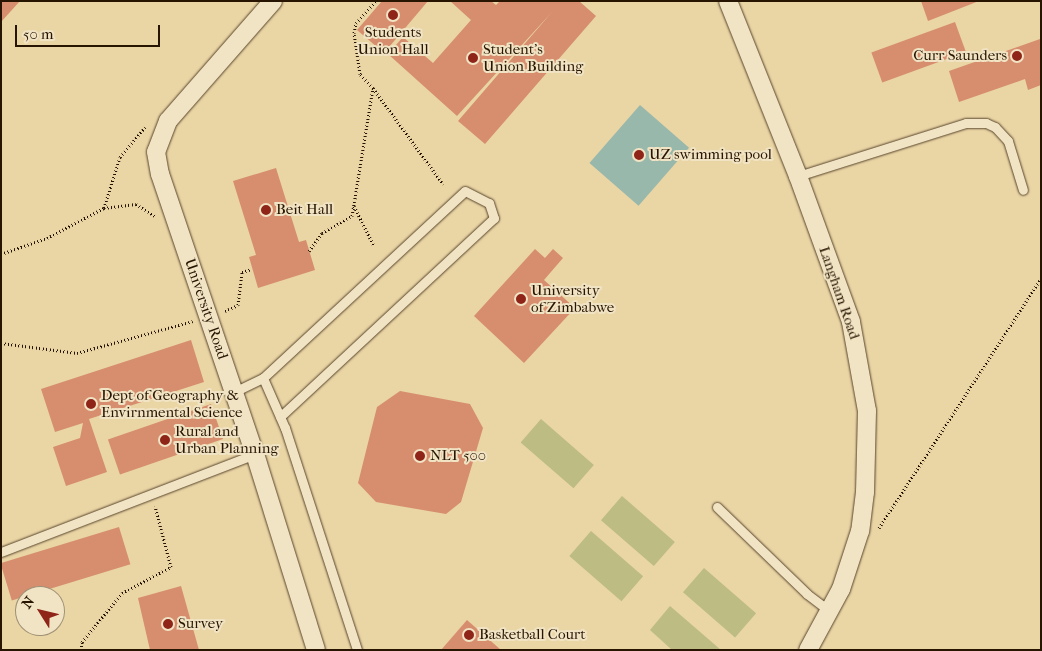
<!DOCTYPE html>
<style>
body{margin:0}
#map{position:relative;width:1042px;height:651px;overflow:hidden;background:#ead5a5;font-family:"IM FELL French Canon",serif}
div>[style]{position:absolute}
.green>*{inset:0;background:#bcbc83;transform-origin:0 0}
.water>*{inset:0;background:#98b8ab;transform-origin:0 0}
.building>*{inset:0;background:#d68e6f;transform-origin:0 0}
.path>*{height:3px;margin-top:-1.5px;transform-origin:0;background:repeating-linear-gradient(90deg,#271502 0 1px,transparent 0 3.5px)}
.roads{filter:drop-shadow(0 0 1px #58452b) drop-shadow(0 0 1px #58452b)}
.service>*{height:9px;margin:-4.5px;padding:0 4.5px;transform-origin:4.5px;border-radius:4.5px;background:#f1e4c4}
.minor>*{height:18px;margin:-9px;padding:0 9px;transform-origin:9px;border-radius:9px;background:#f1e4c4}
.dots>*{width:14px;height:14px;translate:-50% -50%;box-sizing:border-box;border:2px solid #f1e4c4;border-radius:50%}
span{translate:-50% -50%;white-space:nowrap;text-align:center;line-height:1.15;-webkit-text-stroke:4px #f1e4c4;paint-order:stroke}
.poi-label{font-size:15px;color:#271502}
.left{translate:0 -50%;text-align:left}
.right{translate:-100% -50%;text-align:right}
.street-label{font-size:15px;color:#271502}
.frame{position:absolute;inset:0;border:2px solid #271502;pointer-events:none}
.north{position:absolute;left:15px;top:586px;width:50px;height:50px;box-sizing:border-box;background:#f1e4c4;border:1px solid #a09176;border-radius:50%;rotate:306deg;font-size:14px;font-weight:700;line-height:20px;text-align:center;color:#271502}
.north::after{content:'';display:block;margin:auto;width:18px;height:22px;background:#8f2418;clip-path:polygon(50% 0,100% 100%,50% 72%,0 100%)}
.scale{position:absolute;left:15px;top:25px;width:145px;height:22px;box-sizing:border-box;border:2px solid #271502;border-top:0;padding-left:6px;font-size:15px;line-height:18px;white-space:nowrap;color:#271502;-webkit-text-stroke:4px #f1e4c4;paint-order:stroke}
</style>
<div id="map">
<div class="green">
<div style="left:541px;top:419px;width:70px;height:31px;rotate:41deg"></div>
<div style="left:622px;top:496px;width:70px;height:32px;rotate:41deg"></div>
<div style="left:591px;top:531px;width:69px;height:33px;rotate:41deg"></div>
<div style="left:704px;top:568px;width:69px;height:32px;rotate:41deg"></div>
<div style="clip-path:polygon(670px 606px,721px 650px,672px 650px,650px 630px)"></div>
</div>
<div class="water">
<div style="left:640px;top:105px;width:65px;height:77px;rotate:41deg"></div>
</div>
<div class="building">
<div style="clip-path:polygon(1px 1px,20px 1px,1px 22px)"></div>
<div style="clip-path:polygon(382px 1px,428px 1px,384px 53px,357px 30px)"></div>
<div style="clip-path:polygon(450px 1px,491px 1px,496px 5px,500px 1px,579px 1px,596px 16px,485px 144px,458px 121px,552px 12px,457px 116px,388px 54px,403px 37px,433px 63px,471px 20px)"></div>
<div style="clip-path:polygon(921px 1px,979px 1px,928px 21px)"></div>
<div style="left:955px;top:22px;width:32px;height:89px;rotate:70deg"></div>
<div style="clip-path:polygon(1040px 39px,1041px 85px,1028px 90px,1025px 79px,959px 102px,949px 71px)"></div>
<div style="clip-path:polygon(276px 168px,299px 242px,306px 240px,315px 270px,258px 288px,249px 257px,256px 255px,233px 181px)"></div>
<div style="clip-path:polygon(535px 249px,545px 258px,553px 249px,563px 258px,544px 280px,575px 308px,524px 363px,474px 316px)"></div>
<div style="clip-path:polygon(191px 340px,204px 382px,89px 419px,107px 472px,66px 486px,53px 447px,80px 438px,83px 423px,55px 432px,41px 389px)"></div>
<div style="clip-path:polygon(400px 391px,470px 404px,483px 428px,461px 502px,446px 514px,376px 502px,358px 483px,377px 407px)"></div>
<div style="left:211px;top:404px;width:37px;height:109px;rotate:71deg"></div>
<div style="left:119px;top:527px;width:39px;height:124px;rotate:73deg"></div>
<div style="clip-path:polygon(181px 586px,199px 650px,150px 650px,138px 598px)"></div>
<div style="clip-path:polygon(467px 620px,501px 650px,441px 650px)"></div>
</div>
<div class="path">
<div style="left:373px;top:88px;width:119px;rotate:53.9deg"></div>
<div style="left:354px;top:206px;width:45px;rotate:63.4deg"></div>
<div style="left:104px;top:208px;width:32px;rotate:-7deg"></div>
<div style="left:136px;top:204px;width:22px;rotate:32deg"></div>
<div style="left:309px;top:251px;width:22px;rotate:-54deg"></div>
<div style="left:322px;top:233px;width:34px;rotate:-30deg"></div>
<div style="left:352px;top:216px;width:130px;rotate:-80.7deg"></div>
<div style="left:373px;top:88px;width:19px;rotate:-133deg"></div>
<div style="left:360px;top:74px;width:41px;rotate:-98.3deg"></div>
<div style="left:354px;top:33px;width:10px;rotate:-79deg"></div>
<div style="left:356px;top:23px;width:30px;rotate:-48deg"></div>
<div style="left:1px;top:254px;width:49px;rotate:-19.2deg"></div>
<div style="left:47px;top:238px;width:64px;rotate:-27.8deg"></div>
<div style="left:104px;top:208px;width:53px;rotate:-72.6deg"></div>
<div style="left:120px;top:157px;width:39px;rotate:-50deg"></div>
<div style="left:225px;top:311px;width:14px;rotate:-25deg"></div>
<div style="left:238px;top:305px;width:33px;rotate:-83deg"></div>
<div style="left:242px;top:272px;width:10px;rotate:-17deg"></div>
<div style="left:1px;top:343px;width:77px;rotate:7.5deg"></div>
<div style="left:77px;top:353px;width:120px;rotate:-15.4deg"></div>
<div style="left:879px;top:528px;width:297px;rotate:-57deg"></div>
<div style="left:81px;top:650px;width:8px;rotate:-83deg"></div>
<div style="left:82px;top:642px;width:63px;rotate:-50.8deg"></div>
<div style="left:122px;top:593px;width:55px;rotate:-28deg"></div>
<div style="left:171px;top:567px;width:63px;rotate:-104.7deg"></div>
</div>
<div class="roads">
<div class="service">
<div style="left:798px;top:176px;width:176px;rotate:-17.5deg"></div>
<div style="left:966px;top:123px;width:20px"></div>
<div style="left:986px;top:123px;width:10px;rotate:24deg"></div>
<div style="left:995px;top:127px;width:19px;rotate:47deg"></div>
<div style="left:1008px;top:141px;width:51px;rotate:73deg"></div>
<div style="left:263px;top:378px;width:275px;rotate:-42.8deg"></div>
<div style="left:465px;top:191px;width:27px;rotate:27deg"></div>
<div style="left:489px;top:203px;width:16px;rotate:72deg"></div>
<div style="left:494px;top:218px;width:292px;rotate:137.1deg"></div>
<div style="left:234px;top:392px;width:32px;rotate:-26deg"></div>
<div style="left:263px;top:378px;width:55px;rotate:66.3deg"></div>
<div style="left:285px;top:428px;width:233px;rotate:72deg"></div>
<div style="left:717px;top:507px;width:125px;rotate:44deg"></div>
<div style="left:807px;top:594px;width:30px;rotate:37deg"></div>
<div style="left:1px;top:552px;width:272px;rotate:-21.1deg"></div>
</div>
<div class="minor">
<div style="left:273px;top:1px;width:159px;rotate:131.2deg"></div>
<div style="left:168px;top:121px;width:33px;rotate:111deg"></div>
<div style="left:156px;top:152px;width:22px;rotate:80deg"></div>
<div style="left:160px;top:174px;width:296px;rotate:71.3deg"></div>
<div style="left:255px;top:454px;width:205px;rotate:72.7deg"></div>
<div style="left:728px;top:1px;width:188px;rotate:68.2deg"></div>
<div style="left:798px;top:176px;width:155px;rotate:70deg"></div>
<div style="left:851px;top:322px;width:90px;rotate:79.8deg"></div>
<div style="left:867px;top:411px;width:81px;rotate:91.4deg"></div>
<div style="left:865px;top:492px;width:39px;rotate:97deg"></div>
<div style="left:860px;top:531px;width:61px;rotate:108.1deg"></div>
<div style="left:841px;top:589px;width:69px;rotate:118.4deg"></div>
</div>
</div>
<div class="dots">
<div style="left:393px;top:15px;background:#8f2418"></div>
<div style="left:1017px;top:56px;background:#8f2418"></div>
<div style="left:473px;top:58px;background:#8f2418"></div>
<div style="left:639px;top:155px;background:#8f2418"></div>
<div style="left:266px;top:210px;background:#8f2418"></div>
<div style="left:521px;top:299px;background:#8f2418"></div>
<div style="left:91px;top:404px;background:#8f2418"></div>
<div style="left:165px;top:440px;background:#8f2418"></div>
<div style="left:420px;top:456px;background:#8f2418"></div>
<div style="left:168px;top:624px;background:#8f2418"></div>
<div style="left:469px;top:635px;background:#8f2418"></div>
</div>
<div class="poi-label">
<span style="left:393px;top:41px">Students<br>Union Hall</span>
<span class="left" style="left:483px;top:58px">Student's<br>Union Building</span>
<span class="right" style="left:1007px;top:56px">Curr Saunders</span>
<span class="left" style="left:649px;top:155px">UZ swimming pool</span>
<span class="left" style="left:276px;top:210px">Beit Hall</span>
<span class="left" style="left:531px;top:299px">University<br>of Zimbabwe</span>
<span class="left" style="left:101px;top:404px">Dept of Geography &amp;<br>Envirnmental Science</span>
<span class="left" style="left:175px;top:440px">Rural and<br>Urban Planning</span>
<span class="left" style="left:430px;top:456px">NLT 500</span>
<span class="left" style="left:178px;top:624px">Survey</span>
<span class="left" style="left:479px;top:635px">Basketball Court</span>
</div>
<div class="street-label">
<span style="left:839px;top:293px;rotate:71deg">Langham Road</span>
<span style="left:206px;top:309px;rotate:71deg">University Road</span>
</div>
<div class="frame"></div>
<div class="north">N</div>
<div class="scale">50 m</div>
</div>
